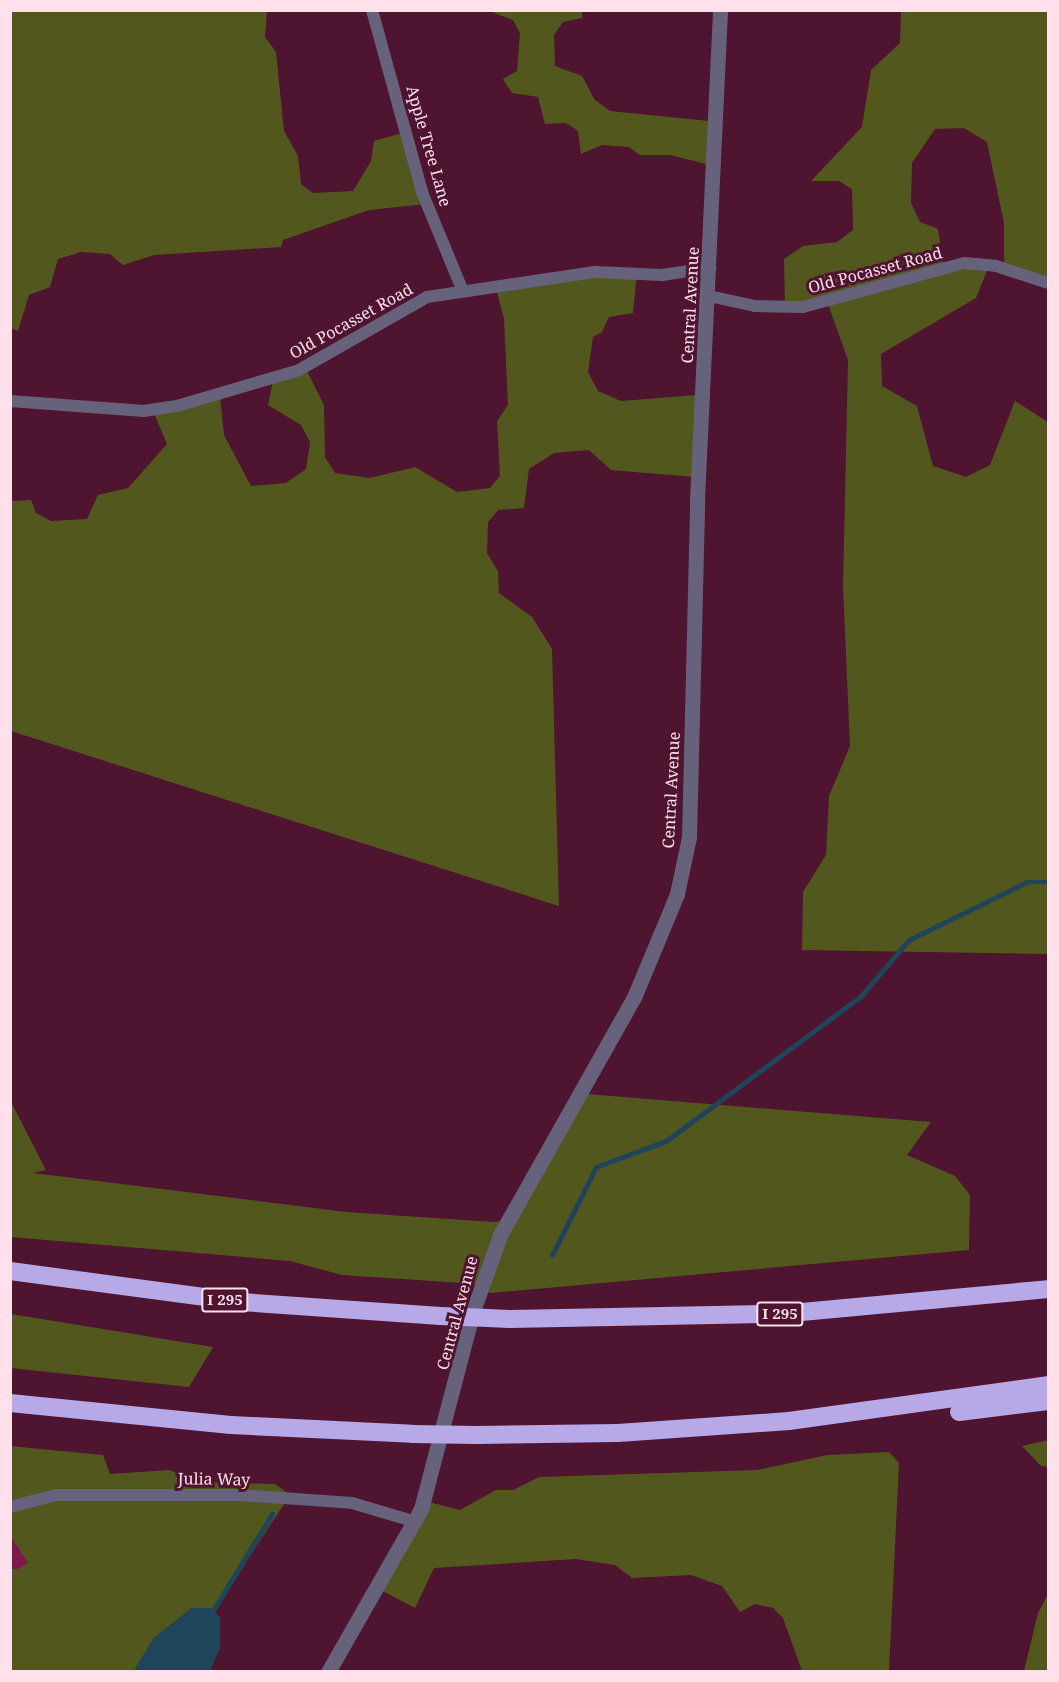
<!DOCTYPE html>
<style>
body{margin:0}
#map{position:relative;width:1059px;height:1682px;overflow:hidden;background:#4e1430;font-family:"Noto Serif",serif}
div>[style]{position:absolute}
.green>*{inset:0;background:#52581d}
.water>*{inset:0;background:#1f455a}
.stream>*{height:4.5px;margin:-2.25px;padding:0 2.25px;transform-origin:2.25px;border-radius:2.25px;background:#1f455a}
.building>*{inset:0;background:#7c194b}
.minor>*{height:12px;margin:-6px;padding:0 6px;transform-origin:6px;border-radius:6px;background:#67627c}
.tertiary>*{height:15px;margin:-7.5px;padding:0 7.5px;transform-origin:7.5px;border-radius:7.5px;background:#67627c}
.motorway>*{height:18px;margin:-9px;padding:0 9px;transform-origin:9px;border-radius:9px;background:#b7a9e8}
.motorway-bridge>*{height:18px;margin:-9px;padding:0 9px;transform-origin:9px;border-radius:9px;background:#b7a9e8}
span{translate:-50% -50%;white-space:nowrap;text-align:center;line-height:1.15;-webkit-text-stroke:6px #4e1430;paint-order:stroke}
.shield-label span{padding:2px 4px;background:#4e1430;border:2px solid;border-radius:4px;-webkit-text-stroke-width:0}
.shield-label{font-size:15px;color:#ffe0eb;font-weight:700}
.street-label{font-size:16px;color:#ffe0eb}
.frame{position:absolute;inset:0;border:12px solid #ffe0eb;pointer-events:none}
</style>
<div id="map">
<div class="green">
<div style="clip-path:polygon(11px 11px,267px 11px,265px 37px,276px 52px,284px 131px,298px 156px,301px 184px,313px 193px,353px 191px,371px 161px,374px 141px,405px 132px,426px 204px,369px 210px,283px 240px,281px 247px,154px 255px,123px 265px,110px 254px,81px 252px,58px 259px,50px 287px,29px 295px,18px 331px,11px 328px)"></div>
<div style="clip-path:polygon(489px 11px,582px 11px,582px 18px,563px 22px,554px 35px,555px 66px,582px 76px,595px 100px,610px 111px,709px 121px,710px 165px,670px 155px,640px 155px,629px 147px,602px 145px,581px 154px,578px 131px,566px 123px,545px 124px,538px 97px,512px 93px,503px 79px,517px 71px,520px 33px,513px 20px)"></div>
<div style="clip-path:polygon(901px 11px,1048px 11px,1048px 284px,1004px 267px,1004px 223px,987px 142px,964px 128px,935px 129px,912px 163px,911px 203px,920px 222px,938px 229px,944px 268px,989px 266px,976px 298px,881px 354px,882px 386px,917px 406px,933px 466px,966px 477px,990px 465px,1015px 401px,1048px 422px,1048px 954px,802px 950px,803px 892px,826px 855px,829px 796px,850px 746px,843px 587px,848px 360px,828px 304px,785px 308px,784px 259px,803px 246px,837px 242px,853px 230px,852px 189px,839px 181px,811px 181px,862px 127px,871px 70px,900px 43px)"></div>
<div style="clip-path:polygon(637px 273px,633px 313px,609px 317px,602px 332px,593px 337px,588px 372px,598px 391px,621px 401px,697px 395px,694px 477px,611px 470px,589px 450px,554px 453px,529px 469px,524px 508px,498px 510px,488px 522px,487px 553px,498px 571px,499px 593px,532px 617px,552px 649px,559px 906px,11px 731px,11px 501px,31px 500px,36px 513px,51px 521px,87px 519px,98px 495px,128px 488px,167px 444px,153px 411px,220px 397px,224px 435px,251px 486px,286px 483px,306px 469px,310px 442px,301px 425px,268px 405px,273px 381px,306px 369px,324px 405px,325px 457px,335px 473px,370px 478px,415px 467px,457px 492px,490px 488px,500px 476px,497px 421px,508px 405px,504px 319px,496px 288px)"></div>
<div style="clip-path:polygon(575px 1093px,931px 1122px,907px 1155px,955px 1176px,970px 1195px,969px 1250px,491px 1293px,480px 1291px,477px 1284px,342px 1275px,290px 1261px,11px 1237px,10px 1100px,46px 1170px,33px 1173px,346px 1212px,493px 1222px,503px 1221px)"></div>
<div style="clip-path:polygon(11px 1314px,213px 1347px,189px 1387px,11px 1368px)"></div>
<div style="clip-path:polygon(1048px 1440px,1048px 1467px,1041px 1466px,1022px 1446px)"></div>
<div style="clip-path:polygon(10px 1446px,103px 1455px,110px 1474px,169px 1470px,203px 1482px,275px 1484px,290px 1495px,214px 1610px,192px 1608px,154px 1638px,134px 1671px,11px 1671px)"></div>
<div style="clip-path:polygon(889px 1452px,899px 1463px,889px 1671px,802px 1671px,783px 1618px,773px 1608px,755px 1604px,740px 1612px,722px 1586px,691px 1575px,632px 1578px,615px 1565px,576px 1559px,434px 1568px,415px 1608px,375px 1587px,425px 1501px,460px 1510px,496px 1490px,513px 1490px,539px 1477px,757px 1470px,827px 1455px)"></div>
<div style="clip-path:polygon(1048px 1594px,1048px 1671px,1024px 1671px,1038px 1613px)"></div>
</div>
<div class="water">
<div style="clip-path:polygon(192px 1608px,210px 1608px,220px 1617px,220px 1648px,210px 1671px,134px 1671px,154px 1638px)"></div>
</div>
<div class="stream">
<div style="left:552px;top:1255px;width:98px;rotate:-63.4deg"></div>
<div style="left:596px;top:1167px;width:75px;rotate:-20.4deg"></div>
<div style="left:666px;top:1141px;width:243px;rotate:-36.6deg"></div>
<div style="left:861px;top:996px;width:74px;rotate:-49.4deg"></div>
<div style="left:909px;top:940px;width:131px;rotate:-26.2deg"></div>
<div style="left:1027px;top:882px;width:21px"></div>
<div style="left:211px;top:1614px;width:117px;rotate:-58.6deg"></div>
</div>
<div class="building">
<div style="clip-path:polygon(10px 1535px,28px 1563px,18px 1569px,10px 1569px)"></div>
</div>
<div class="minor">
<div style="left:372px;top:10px;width:189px;rotate:74.6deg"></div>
<div style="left:422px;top:192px;width:105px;rotate:67.6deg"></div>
<div style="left:709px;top:296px;width:47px;rotate:12.3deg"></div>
<div style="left:755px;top:306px;width:48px;rotate:1.2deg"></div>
<div style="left:803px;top:307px;width:167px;rotate:-15.3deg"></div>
<div style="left:964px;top:263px;width:32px;rotate:5deg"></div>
<div style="left:996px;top:266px;width:55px;rotate:18.1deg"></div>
<div style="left:10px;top:401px;width:134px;rotate:4.3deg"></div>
<div style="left:144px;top:411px;width:33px;rotate:-9deg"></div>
<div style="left:177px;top:406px;width:127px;rotate:-16.4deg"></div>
<div style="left:299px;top:370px;width:147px;rotate:-29.7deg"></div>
<div style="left:427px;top:297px;width:170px;rotate:-8.5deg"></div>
<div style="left:595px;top:272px;width:67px;rotate:2.6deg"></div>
<div style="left:662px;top:275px;width:49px;rotate:-8.3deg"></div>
<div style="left:10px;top:1507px;width:48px;rotate:-14.6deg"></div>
<div style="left:56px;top:1495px;width:183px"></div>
<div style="left:239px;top:1495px;width:113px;rotate:4deg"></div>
<div style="left:352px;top:1503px;width:67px;rotate:16.5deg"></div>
</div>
<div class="tertiary">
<div style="left:328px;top:1672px;width:188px;rotate:-60.3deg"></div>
<div style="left:421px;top:1509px;width:205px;rotate:-75.3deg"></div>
<div style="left:473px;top:1311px;width:81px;rotate:-70.4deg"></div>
<div style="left:500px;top:1235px;width:275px;rotate:-60.6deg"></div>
<div style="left:635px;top:995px;width:109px;rotate:-67.4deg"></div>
<div style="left:677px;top:894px;width:58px;rotate:-78.1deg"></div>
<div style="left:689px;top:837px;width:338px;rotate:-88.6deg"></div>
<div style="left:697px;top:499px;width:490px;rotate:-87.3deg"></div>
</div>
<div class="motorway">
<div style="left:10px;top:1271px;width:233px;rotate:7.6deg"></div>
<div style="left:241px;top:1302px;width:200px;rotate:4deg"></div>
<div style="left:510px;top:1319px;width:270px;rotate:-1.1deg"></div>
<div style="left:780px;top:1314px;width:269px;rotate:-5.3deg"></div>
<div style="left:10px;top:1403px;width:222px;rotate:5.7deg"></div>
<div style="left:231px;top:1425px;width:181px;rotate:2.8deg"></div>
<div style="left:959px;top:1412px;width:90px;rotate:-7deg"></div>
<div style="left:477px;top:1435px;width:141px;rotate:-0.8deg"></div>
<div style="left:618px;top:1433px;width:171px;rotate:-4deg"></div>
<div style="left:789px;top:1421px;width:261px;rotate:-7.9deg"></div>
</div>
<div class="motorway-bridge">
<div style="left:441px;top:1316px;width:69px;rotate:2.5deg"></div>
<div style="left:412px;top:1434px;width:65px;rotate:0.9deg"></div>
</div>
<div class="shield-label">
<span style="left:225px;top:1300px">I 295</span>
<span style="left:780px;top:1314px">I 295</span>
</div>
<div class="street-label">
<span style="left:429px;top:146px;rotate:74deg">Apple Tree Lane</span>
<span style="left:875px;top:270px;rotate:-15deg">Old Pocasset Road</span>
<span style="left:690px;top:305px;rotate:-87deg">Central Avenue</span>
<span style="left:351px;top:321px;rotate:-29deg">Old Pocasset Road</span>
<span style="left:671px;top:790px;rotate:-87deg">Central Avenue</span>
<span style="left:457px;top:1313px;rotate:-75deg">Central Avenue</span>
<span style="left:214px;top:1479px;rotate:1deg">Julia Way</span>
</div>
<div class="frame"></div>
</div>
